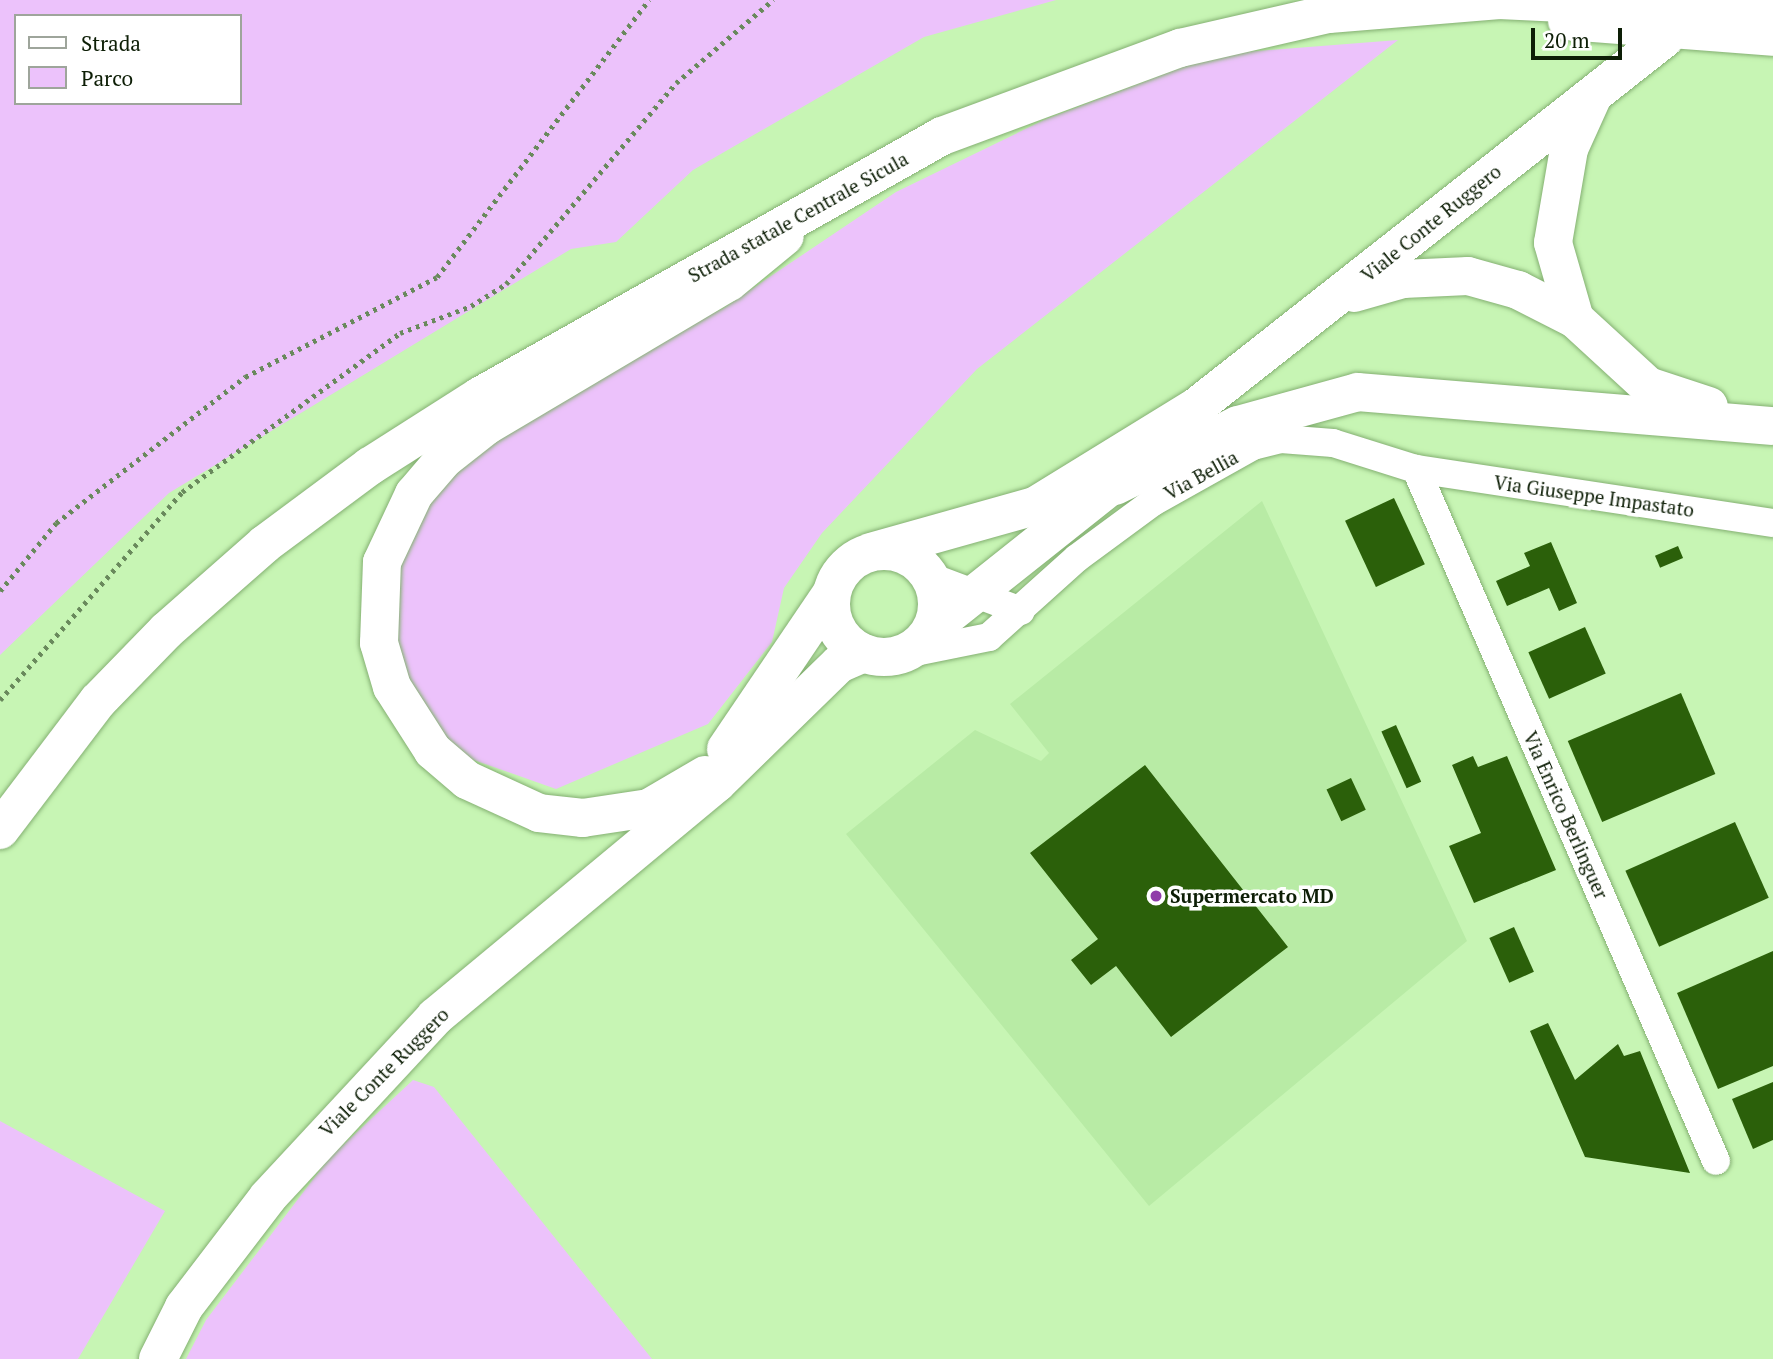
<!DOCTYPE html>
<style>
body{margin:0}
#map{position:relative;width:1773px;height:1359px;overflow:hidden;background:#c7f5b4;font-family:"PT Serif",serif}
div>[style]{position:absolute}
.built>*{inset:0;background:#b8eba5}
.green>*{inset:0;background:#ecc2fb}
.building>*{inset:0;background:#2b600a;transform-origin:0 0}
.path>*{height:4.5px;margin-top:-2.25px;transform-origin:0;background:repeating-linear-gradient(90deg,#69895c 0 3.5px,transparent 0 8.5px)}
.roads{filter:drop-shadow(0 0 2px #84b072) drop-shadow(0 0 2px #84b072)}
.street>*{height:28px;margin:-14px;padding:0 14px;transform-origin:14px;border-radius:14px;background:#fff}
.secondary>*{height:38px;margin:-19px;padding:0 19px;transform-origin:19px;border-radius:19px;background:#fff}
.secondary>.ring{margin:-19px;padding:0;box-sizing:content-box;background:none;border:38px solid #fff;border-radius:50%}
.primary>*{height:38px;margin:-19px;padding:0 19px;transform-origin:19px;border-radius:19px;background:#fff}
.dots>*{width:19px;height:19px;translate:-50% -50%;box-sizing:border-box;border:4px solid #fff;border-radius:50%}
span{translate:-50% -50%;white-space:nowrap;text-align:center;line-height:1.15;-webkit-text-stroke:7px #fff;paint-order:stroke}
.street-label{font-size:19px;color:#0d1e06}
.poi-label{font-size:19px;color:#0d1e06;font-weight:700}
.left{translate:0 -50%;text-align:left}
.legend{position:absolute;left:14px;top:14px;width:228px;height:91px;box-sizing:border-box;background:#fff;border:2px solid #9ea59b;margin:0;padding:9px 12px;list-style:none;font-size:21px;color:#0d1e06}
.legend li{display:flex;align-items:center;gap:14px;height:35px}
.legend b{width:35px;border:2px solid #9ea59b}
.scale{position:absolute;left:1531px;top:28px;width:91px;height:32px;box-sizing:border-box;border:4px solid #0d1e06;border-top:0;padding-left:9px;font-size:21px;line-height:24px;white-space:nowrap;color:#0d1e06;-webkit-text-stroke:5px #fff;paint-order:stroke}
</style>
<div id="map">
<div class="built">
<div style="clip-path:polygon(1262px 501px,1467px 941px,1149px 1206px,846px 834px,975px 730px,1041px 761px,1049px 753px,1010px 704px)"></div>
</div>
<div class="green">
<div style="clip-path:polygon(evenodd,0 0,1056px 0,924px 37px,693px 170px,616px 242px,571px 249px,169px 493px,0 655px,0 0,16px 16px,240px 16px,240px 103px,16px 103px,16px 16px)"></div>
<div style="clip-path:polygon(1398px 40px,977px 369px,822px 533px,784px 588px,772px 642px,708px 724px,556px 789px,431px 745px,372px 632px,410px 491px,495px 414px,722px 309px,896px 192px,1046px 119px,1217px 54px)"></div>
<div style="clip-path:polygon(413px 1080px,434px 1087px,652px 1359px,186px 1359px,206px 1320px,330px 1157px)"></div>
<div style="clip-path:polygon(0 1121px,165px 1211px,78px 1359px,0 1359px)"></div>
</div>
<div class="building">
<div style="left:1394px;top:498px;width:73px;height:54px;rotate:65deg"></div>
<div style="clip-path:polygon(1551px 542px,1577px 603px,1559px 611px,1549px 588px,1507px 606px,1496px 581px,1530px 566px,1524px 553px)"></div>
<div style="left:1678px;top:546px;width:13px;height:25px;rotate:67deg"></div>
<div style="left:1585px;top:627px;width:51px;height:62px;rotate:66deg"></div>
<div style="left:1681px;top:693px;width:88px;height:123px;rotate:67deg"></div>
<div style="left:1396px;top:725px;width:62px;height:16px;rotate:66deg"></div>
<div style="clip-path:polygon(1473px 756px,1478px 767px,1507px 756px,1556px 870px,1474px 903px,1449px 846px,1481px 833px,1452px 765px)"></div>
<div style="clip-path:polygon(1145px 765px,1288px 947px,1171px 1037px,1116px 966px,1091px 985px,1071px 960px,1098px 939px,1030px 853px)"></div>
<div style="left:1351px;top:778px;width:35px;height:27px;rotate:65deg"></div>
<div style="left:1735px;top:822px;width:83px;height:120px;rotate:66deg"></div>
<div style="left:1514px;top:927px;width:49px;height:27px;rotate:66deg"></div>
<div style="clip-path:polygon(1773px 951px,1773px 1066px,1718px 1089px,1677px 993px)"></div>
<div style="clip-path:polygon(1548px 1023px,1575px 1080px,1618px 1044px,1624px 1056px,1640px 1051px,1690px 1173px,1585px 1157px,1530px 1031px)"></div>
<div style="clip-path:polygon(1773px 1082px,1773px 1140px,1753px 1149px,1732px 1099px)"></div>
</div>
<div class="path">
<div style="left:0;top:591px;width:88px;rotate:-50.5deg"></div>
<div style="left:56px;top:523px;width:239px;rotate:-37.7deg"></div>
<div style="left:245px;top:377px;width:216px;rotate:-27.5deg"></div>
<div style="left:437px;top:277px;width:349px;rotate:-52.6deg"></div>
<div style="left:0;top:700px;width:276px;rotate:-48.8deg"></div>
<div style="left:182px;top:492px;width:270px;rotate:-36.1deg"></div>
<div style="left:400px;top:333px;width:76px;rotate:-20.8deg"></div>
<div style="left:471px;top:306px;width:41px;rotate:-32.2deg"></div>
<div style="left:506px;top:284px;width:263px;rotate:-49.8deg"></div>
<div style="left:676px;top:83px;width:128px;rotate:-40.6deg"></div>
</div>
<div class="roads">
<div class="street">
<div style="left:1416px;top:469px;width:754px;rotate:66.56deg"></div>
<div style="left:931px;top:577px;width:96px;rotate:20.7deg"></div>
<div style="left:900px;top:655px;width:91px;rotate:-11.4deg"></div>
<div style="left:989px;top:637px;width:118px;rotate:-41.9deg"></div>
<div style="left:1077px;top:558px;width:94px;rotate:-36.4deg"></div>
<div style="left:1153px;top:502px;width:115px;rotate:-29.2deg"></div>
<div style="left:1253px;top:446px;width:29px;rotate:-14deg"></div>
<div style="left:1281px;top:439px;width:52px;rotate:4.4deg"></div>
<div style="left:1333px;top:443px;width:87px;rotate:17.4deg"></div>
<div style="left:1416px;top:469px;width:361px;rotate:8.6deg"></div>
</div>
<div class="secondary">
<div style="left:1567px;top:21px;width:207px;rotate:4.4deg"></div>
<div style="left:1592px;top:98px;width:56px;rotate:114.3deg"></div>
<div style="left:1569px;top:149px;width:95px;rotate:99.7deg"></div>
<div style="left:1553px;top:243px;width:79px;rotate:73.9deg"></div>
<div style="left:1575px;top:319px;width:99px;rotate:42.5deg"></div>
<div style="left:1648px;top:386px;width:64px;rotate:18.2deg"></div>
<div style="left:1354px;top:293px;width:51px;rotate:-15.9deg"></div>
<div style="left:1403px;top:279px;width:65px;rotate:-2.6deg"></div>
<div style="left:1468px;top:276px;width:52px;rotate:15.6deg"></div>
<div style="left:1518px;top:290px;width:64px;rotate:27deg"></div>
<div style="left:1115px;top:486px;width:137px;rotate:-26.4deg"></div>
<div style="left:1238px;top:425px;width:124px;rotate:-15.4deg"></div>
<div style="left:1358px;top:392px;width:416px;rotate:4.7deg"></div>
<div class="ring" style="left:831px;top:551px;width:68px;height:68px"></div>
<div style="left:871px;top:552px;width:170px;rotate:-15.7deg"></div>
<div style="left:1035px;top:506px;width:189px;rotate:-31.6deg"></div>
<div style="left:1196px;top:407px;width:597px;rotate:-38.19deg"></div>
<div style="left:932px;top:628px;width:257px;rotate:-38.5deg"></div>
<div style="left:726px;top:749px;width:187px;rotate:-55.9deg"></div>
<div style="left:705px;top:775px;width:65px;rotate:149.5deg"></div>
<div style="left:649px;top:808px;width:67px;rotate:171.4deg"></div>
<div style="left:583px;top:818px;width:44px;rotate:-173.5deg"></div>
<div style="left:539px;top:813px;width:79px;rotate:-155.4deg"></div>
<div style="left:467px;top:780px;width:45px;rotate:-139.5deg"></div>
<div style="left:433px;top:751px;width:76px;rotate:-122.6deg"></div>
<div style="left:392px;top:687px;width:46px;rotate:-106.5deg"></div>
<div style="left:379px;top:643px;width:81px;rotate:-87.9deg"></div>
<div style="left:382px;top:562px;width:75px;rotate:-64.8deg"></div>
<div style="left:414px;top:494px;width:46px;rotate:-49.4deg"></div>
<div style="left:444px;top:459px;width:53px;rotate:-38.2deg"></div>
<div style="left:486px;top:426px;width:282px;rotate:-30.7deg"></div>
<div style="left:729px;top:282px;width:72px;rotate:-39.4deg"></div>
<div style="left:158px;top:1359px;width:58px;rotate:-63.4deg"></div>
<div style="left:184px;top:1307px;width:138px;rotate:-52.6deg"></div>
<div style="left:268px;top:1197px;width:246px;rotate:-47.1deg"></div>
<div style="left:435px;top:1017px;width:366px;rotate:-39.7deg"></div>
<div style="left:717px;top:783px;width:170px;rotate:-44.3deg"></div>
<div style="left:839px;top:664px;width:27px;rotate:-24deg"></div>
</div>
<div class="primary">
<div style="left:0;top:830px;width:162px;rotate:-52.8deg"></div>
<div style="left:98px;top:701px;width:98px;rotate:-45.8deg"></div>
<div style="left:166px;top:631px;width:132px;rotate:-41.3deg"></div>
<div style="left:265px;top:544px;width:131px;rotate:-36.6deg"></div>
<div style="left:370px;top:466px;width:130px;rotate:-32.5deg"></div>
<div style="left:480px;top:396px;width:530px;rotate:-29.37deg"></div>
<div style="left:942px;top:136px;width:254px;rotate:-20.3deg"></div>
<div style="left:1180px;top:48px;width:153px;rotate:-12.9deg"></div>
<div style="left:1329px;top:14px;width:171px;rotate:-4.7deg"></div>
<div style="left:1499px;top:0;width:274px;rotate:2.7deg"></div>
</div>
</div>
<div class="dots">
<div style="left:1156px;top:896px;background:#8f3ba9"></div>
</div>
<div class="street-label">
<span style="left:798px;top:217px;rotate:-29deg">Strada statale Centrale Sicula</span>
<span style="left:1431px;top:223px;rotate:-39deg">Viale Conte Ruggero</span>
<span style="left:1201px;top:475px;rotate:-29deg">Via Bellia</span>
<span style="left:1594px;top:496px;rotate:8deg">Via Giuseppe Impastato</span>
<span style="left:1566px;top:815px;rotate:66deg">Via Enrico Berlinguer</span>
<span style="left:384px;top:1072px;rotate:-45deg">Viale Conte Ruggero</span>
</div>
<div class="poi-label">
<span class="left" style="left:1170px;top:896px">Supermercato MD</span>
</div>
<ul class="legend">
<li><b style="height:9px;background:#fff"></b>Strada</li>
<li><b style="height:19px;background:#ecc2fb"></b>Parco</li>
</ul>
<div class="scale">20 m</div>
</div>
